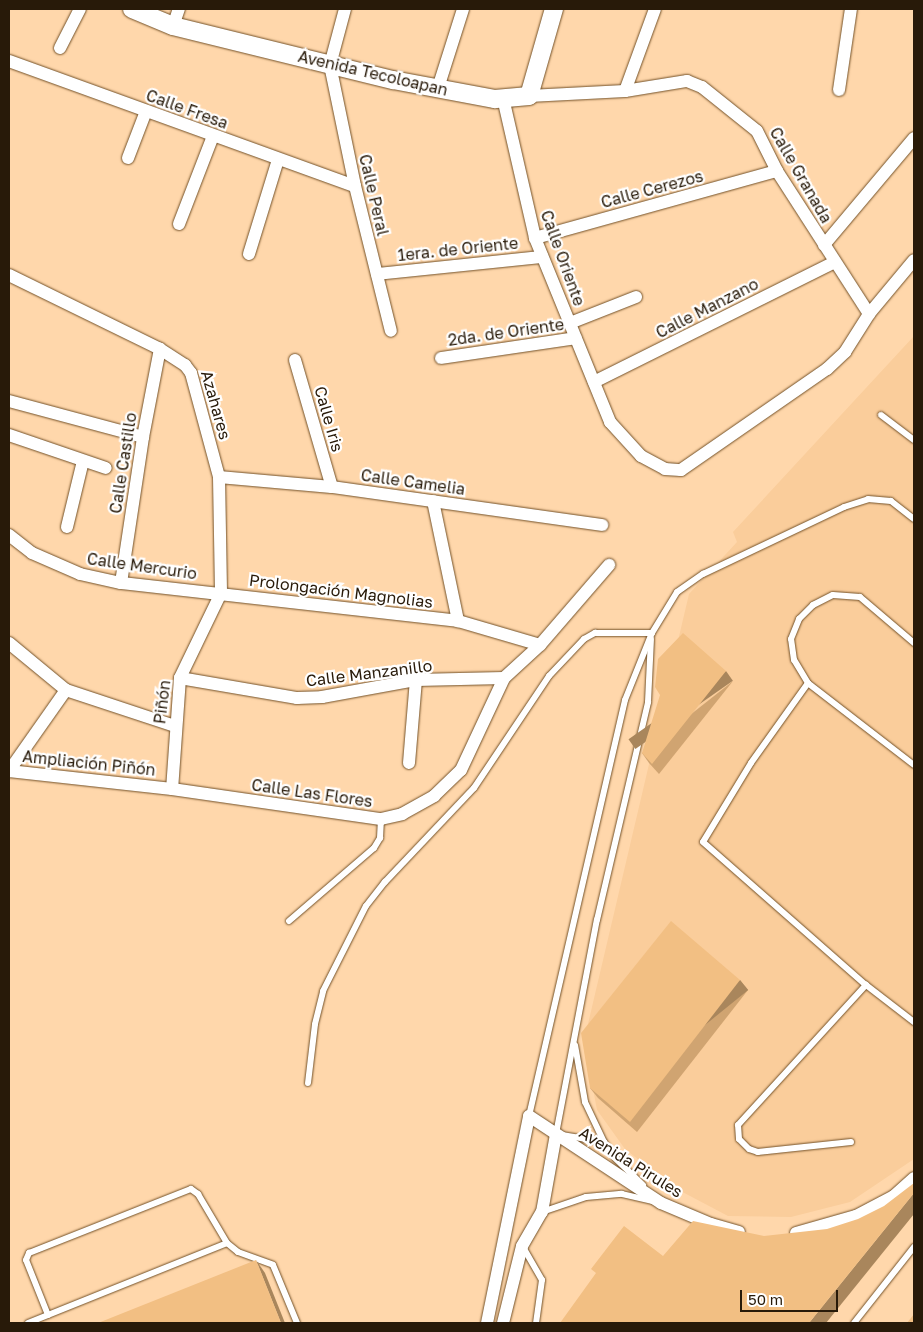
<!DOCTYPE html>
<meta charset="utf-8">
<style>
body{margin:0}
#map{position:relative;width:923px;height:1332px;overflow:hidden;background:#ffd7ab;font-family:"Golos Text",sans-serif}
div>[style]{position:absolute}
.built>*{inset:0;background:#facd9b}
.roads{filter:drop-shadow(0 0 1px #735128) drop-shadow(0 0 1px #735128)}
.lane>*{height:6px;margin:-3px;padding:0 3px;transform-origin:3px;border-radius:3px;background:#fff}
.street>*{height:12px;margin:-6px;padding:0 6px;transform-origin:6px;border-radius:6px;background:#fff}
.secondary>*{height:18px;margin:-9px;padding:0 9px;transform-origin:9px;border-radius:9px;background:#fff}
.wall>*{inset:0;background:#d0a471}
.shaded-wall>*{inset:0;background:#a9865c;transform-origin:0 0}
.building>*{inset:0;background:#f2bf83}
span{translate:-50% -50%;white-space:nowrap;text-align:center;line-height:1.15;-webkit-text-stroke:4.5px #fff;paint-order:stroke}
.street-label{font-size:16px;color:#281a09}
.frame{position:absolute;inset:0;border:10px solid #281a09;pointer-events:none}
.scale{position:absolute;left:740px;top:1290px;width:98px;height:22px;box-sizing:border-box;border:2px solid #281a09;border-top:0;padding-left:6px;font-size:15px;line-height:18px;white-space:nowrap;color:#281a09;-webkit-text-stroke:4px #fff;paint-order:stroke}
</style>
<div id="map">
<div class="built">
<div style="clip-path:polygon(914px 336px,914px 1159px,850px 1202px,791px 1217px,728px 1216px,673px 1187px,625px 1149px,597px 1110px,584px 1041px,689px 594px,737px 542px,733px 532px)"></div>
</div>
<div class="roads">
<div class="lane">
<div style="left:881px;top:415px;width:41px;rotate:37.1deg"></div>
<div style="left:808px;top:683px;width:27px;rotate:-121deg"></div>
<div style="left:794px;top:660px;width:21px;rotate:-98deg"></div>
<div style="left:791px;top:639px;width:22px;rotate:-68deg"></div>
<div style="left:799px;top:619px;width:20px;rotate:-45deg"></div>
<div style="left:813px;top:605px;width:22px;rotate:-27deg"></div>
<div style="left:833px;top:595px;width:27px;rotate:4deg"></div>
<div style="left:860px;top:597px;width:71px;rotate:40.4deg"></div>
<div style="left:914px;top:765px;width:134px;rotate:-142.3deg"></div>
<div style="left:808px;top:683px;width:98px;rotate:125.5deg"></div>
<div style="left:751px;top:763px;width:92px;rotate:121.3deg"></div>
<div style="left:703px;top:842px;width:217px;rotate:41.3deg"></div>
<div style="left:866px;top:985px;width:61px;rotate:37.6deg"></div>
<div style="left:289px;top:921px;width:112px;rotate:-40.7deg"></div>
<div style="left:374px;top:848px;width:12px;rotate:-59deg"></div>
<div style="left:380px;top:838px;width:19px;rotate:-87deg"></div>
<div style="left:575px;top:1045px;width:58px;rotate:80deg"></div>
<div style="left:585px;top:1102px;width:44px;rotate:64.6deg"></div>
<div style="left:604px;top:1142px;width:19px;rotate:55deg"></div>
<div style="left:615px;top:1158px;width:39px;rotate:44deg"></div>
<div style="left:308px;top:1083px;width:59px;rotate:-83.2deg"></div>
<div style="left:315px;top:1024px;width:34px;rotate:-76deg"></div>
<div style="left:323px;top:991px;width:95px;rotate:-63.2deg"></div>
<div style="left:366px;top:906px;width:31px;rotate:-52deg"></div>
<div style="left:385px;top:882px;width:129px;rotate:-46.6deg"></div>
<div style="left:474px;top:788px;width:135px;rotate:-56.2deg"></div>
<div style="left:549px;top:676px;width:51px;rotate:-46.6deg"></div>
<div style="left:584px;top:639px;width:13px;rotate:-29deg"></div>
<div style="left:595px;top:633px;width:57px"></div>
<div style="left:529px;top:1116px;width:427px;rotate:-77deg"></div>
<div style="left:625px;top:700px;width:72px;rotate:-68.1deg"></div>
<div style="left:652px;top:633px;width:48px;rotate:-58.6deg"></div>
<div style="left:677px;top:592px;width:32px;rotate:-35deg"></div>
<div style="left:703px;top:574px;width:156px;rotate:-25.4deg"></div>
<div style="left:844px;top:507px;width:25px;rotate:-18deg"></div>
<div style="left:868px;top:499px;width:23px;rotate:5deg"></div>
<div style="left:891px;top:501px;width:29px;rotate:38deg"></div>
<div style="left:604px;top:1142px;width:49px;rotate:-170.5deg"></div>
<div style="left:556px;top:1134px;width:218px;rotate:-79.2deg"></div>
<div style="left:597px;top:920px;width:224px;rotate:-76.8deg"></div>
<div style="left:648px;top:702px;width:63px;rotate:-87.3deg"></div>
<div style="left:851px;top:1142px;width:94px;rotate:173.9deg"></div>
<div style="left:758px;top:1152px;width:9px;rotate:-162deg"></div>
<div style="left:749px;top:1149px;width:14px;rotate:-135deg"></div>
<div style="left:739px;top:1139px;width:14px;rotate:-94deg"></div>
<div style="left:738px;top:1125px;width:190px;rotate:-47.6deg"></div>
<div style="left:542px;top:1212px;width:46px;rotate:-18.8deg"></div>
<div style="left:586px;top:1197px;width:36px;rotate:-5deg"></div>
<div style="left:622px;top:1194px;width:32px;rotate:13deg"></div>
<div style="left:523px;top:1247px;width:38px;rotate:60deg"></div>
<div style="left:542px;top:1280px;width:43px;rotate:97.9deg"></div>
<div style="left:48px;top:1315px;width:59px;rotate:-111.8deg"></div>
<div style="left:26px;top:1260px;width:8px;rotate:-67deg"></div>
<div style="left:29px;top:1253px;width:174px;rotate:-21.6deg"></div>
<div style="left:191px;top:1189px;width:9px;rotate:36deg"></div>
<div style="left:198px;top:1194px;width:57px;rotate:59.4deg"></div>
<div style="left:227px;top:1243px;width:14px;rotate:39deg"></div>
<div style="left:238px;top:1252px;width:37px;rotate:20deg"></div>
<div style="left:273px;top:1265px;width:63px;rotate:67.5deg"></div>
<div style="left:28px;top:1323px;width:214px;rotate:-21.9deg"></div>
<div style="left:854px;top:1323px;width:97px;rotate:-51.7deg"></div>
</div>
<div class="street">
<div style="left:345px;top:9px;width:58px;rotate:105deg"></div>
<div style="left:330px;top:65px;width:124px;rotate:78.3deg"></div>
<div style="left:355px;top:186px;width:149px;rotate:76.1deg"></div>
<div style="left:173px;top:26px;width:18px;rotate:-71deg"></div>
<div style="left:60px;top:48px;width:44px;rotate:-62.9deg"></div>
<div style="left:9px;top:61px;width:368px;rotate:19.9deg"></div>
<div style="left:438px;top:88px;width:83px;rotate:-72.4deg"></div>
<div style="left:839px;top:90px;width:82px;rotate:-81.6deg"></div>
<div style="left:625px;top:91px;width:87px;rotate:-69.9deg"></div>
<div style="left:529px;top:96px;width:96px;rotate:-3deg"></div>
<div style="left:625px;top:91px;width:63px;rotate:-9.2deg"></div>
<div style="left:687px;top:81px;width:16px;rotate:22deg"></div>
<div style="left:702px;top:87px;width:70px;rotate:38.7deg"></div>
<div style="left:757px;top:131px;width:45px;rotate:63.4deg"></div>
<div style="left:777px;top:171px;width:170px;rotate:57.2deg"></div>
<div style="left:503px;top:98px;width:144px;rotate:77.1deg"></div>
<div style="left:535px;top:238px;width:199px;rotate:67.8deg"></div>
<div style="left:610px;top:422px;width:46px;rotate:47.6deg"></div>
<div style="left:641px;top:456px;width:27px;rotate:28deg"></div>
<div style="left:665px;top:469px;width:16px;rotate:4deg"></div>
<div style="left:681px;top:470px;width:178px;rotate:-34.7deg"></div>
<div style="left:827px;top:369px;width:25px;rotate:-43deg"></div>
<div style="left:845px;top:352px;width:45px;rotate:-57.7deg"></div>
<div style="left:869px;top:314px;width:70px;rotate:-50.2deg"></div>
<div style="left:128px;top:158px;width:50px;rotate:-69deg"></div>
<div style="left:179px;top:224px;width:94px;rotate:-68.9deg"></div>
<div style="left:535px;top:238px;width:251px;rotate:-15.5deg"></div>
<div style="left:824px;top:245px;width:140px;rotate:-49.9deg"></div>
<div style="left:249px;top:254px;width:98px;rotate:-72.9deg"></div>
<div style="left:377px;top:274px;width:166px;rotate:-5.9deg"></div>
<div style="left:9px;top:275px;width:168px;rotate:26.1deg"></div>
<div style="left:160px;top:349px;width:30px;rotate:33deg"></div>
<div style="left:185px;top:365px;width:10px;rotate:53deg"></div>
<div style="left:191px;top:373px;width:108px;rotate:74.9deg"></div>
<div style="left:219px;top:477px;width:116px;rotate:89deg"></div>
<div style="left:221px;top:593px;width:94px;rotate:115.8deg"></div>
<div style="left:180px;top:678px;width:111px;rotate:94.1deg"></div>
<div style="left:172px;top:789px;width:164px;rotate:-173.7deg"></div>
<div style="left:570px;top:323px;width:71px;rotate:-21.5deg"></div>
<div style="left:441px;top:358px;width:136px;rotate:-8.4deg"></div>
<div style="left:295px;top:360px;width:132px;rotate:73.8deg"></div>
<div style="left:594px;top:382px;width:269px;rotate:-26.5deg"></div>
<div style="left:9px;top:401px;width:139px;rotate:15deg"></div>
<div style="left:9px;top:435px;width:102px;rotate:18.8deg"></div>
<div style="left:219px;top:477px;width:113px;rotate:5.1deg"></div>
<div style="left:332px;top:487px;width:273px;rotate:8deg"></div>
<div style="left:433px;top:501px;width:123px;rotate:78.2deg"></div>
<div style="left:67px;top:527px;width:68px;rotate:-76.4deg"></div>
<div style="left:9px;top:535px;width:29px;rotate:38deg"></div>
<div style="left:32px;top:553px;width:52px;rotate:23.6deg"></div>
<div style="left:80px;top:574px;width:42px;rotate:12.4deg"></div>
<div style="left:121px;top:583px;width:339px;rotate:6.4deg"></div>
<div style="left:458px;top:621px;width:85px;rotate:16.3deg"></div>
<div style="left:121px;top:583px;width:148px;rotate:-81.4deg"></div>
<div style="left:143px;top:437px;width:90px;rotate:-79.1deg"></div>
<div style="left:9px;top:643px;width:74px;rotate:39.5deg"></div>
<div style="left:66px;top:690px;width:115px;rotate:18.3deg"></div>
<div style="left:180px;top:678px;width:119px;rotate:9.7deg"></div>
<div style="left:297px;top:698px;width:25px;rotate:-2deg"></div>
<div style="left:322px;top:697px;width:96px;rotate:-10.3deg"></div>
<div style="left:416px;top:680px;width:88px;rotate:-1.3deg"></div>
<div style="left:409px;top:763px;width:83px;rotate:-85.2deg"></div>
<div style="left:9px;top:771px;width:99px;rotate:-54.9deg"></div>
<div style="left:172px;top:789px;width:211px;rotate:8.2deg"></div>
<div style="left:381px;top:819px;width:22px;rotate:-13deg"></div>
<div style="left:402px;top:814px;width:37px;rotate:-29deg"></div>
<div style="left:434px;top:796px;width:37px;rotate:-44deg"></div>
<div style="left:461px;top:770px;width:102px;rotate:-64.9deg"></div>
<div style="left:504px;top:678px;width:49px;rotate:-42.5deg"></div>
<div style="left:540px;top:645px;width:106px;rotate:-49.2deg"></div>
<div style="left:796px;top:1233px;width:62px;rotate:-15.8deg"></div>
<div style="left:856px;top:1216px;width:43px;rotate:-27.8deg"></div>
<div style="left:894px;top:1196px;width:27px;rotate:-42deg"></div>
<div style="left:487px;top:1323px;width:211px;rotate:-78.5deg"></div>
<div style="left:529px;top:1116px;width:158px;rotate:33.4deg"></div>
<div style="left:661px;top:1203px;width:54px;rotate:22.8deg"></div>
<div style="left:711px;top:1224px;width:29px;rotate:16deg"></div>
<div style="left:503px;top:1323px;width:79px;rotate:-76.1deg"></div>
<div style="left:522px;top:1246px;width:39px;rotate:-60deg"></div>
<div style="left:542px;top:1212px;width:79px;rotate:-79.8deg"></div>
</div>
<div class="secondary">
<div style="left:132px;top:9px;width:44px;rotate:22.5deg"></div>
<div style="left:173px;top:26px;width:227px;rotate:13.8deg"></div>
<div style="left:393px;top:80px;width:104px;rotate:10.6deg"></div>
<div style="left:495px;top:99px;width:34px;rotate:-5deg"></div>
<div style="left:529px;top:96px;width:91px;rotate:-74deg"></div>
</div>
</div>
<div class="wall">
<div style="clip-path:polygon(733px 681px,659px 774px,649px 763px,642px 753px)"></div>
<div style="clip-path:polygon(740px 980px,748px 990px,637px 1132px,598px 1098px,590px 1088px)"></div>
</div>
<div class="shaded-wall">
<div style="left:726px;top:671px;width:12px;height:119px;rotate:55deg"></div>
<div style="left:740px;top:980px;width:13px;height:180px;rotate:51deg"></div>
<div style="clip-path:polygon(914px 1193px,914px 1214px,826px 1323px,809px 1323px)"></div>
<div style="clip-path:polygon(256px 1260px,265px 1273px,285px 1323px,281px 1323px)"></div>
</div>
<div class="building">
<div style="clip-path:polygon(683px 633px,726px 671px,652px 764px,642px 753px,660px 695px,655px 687px,658px 659px)"></div>
<div style="clip-path:polygon(671px 921px,740px 980px,630px 1122px,590px 1088px,581px 1033px)"></div>
<div style="clip-path:polygon(914px 1183px,914px 1193px,809px 1323px,560px 1323px,596px 1273px,591px 1269px,624px 1226px,663px 1256px,693px 1221px,764px 1236px,827px 1229px,858px 1219px,884px 1206px)"></div>
<div style="clip-path:polygon(256px 1260px,281px 1323px,98px 1323px)"></div>
<div style="clip-path:polygon(914px 1314px,914px 1323px,907px 1323px)"></div>
</div>
<div class="street-label">
<span style="left:373px;top:73px;rotate:13deg">Avenida Tecoloapan</span>
<span style="left:187px;top:109px;rotate:20deg">Calle Fresa</span>
<span style="left:801px;top:175px;rotate:60deg">Calle Granada</span>
<span style="left:652px;top:189px;rotate:-15deg">Calle Cerezos</span>
<span style="left:374px;top:195px;rotate:77deg">Calle Peral</span>
<span style="left:458px;top:249px;rotate:-6deg">1era. de Oriente</span>
<span style="left:563px;top:258px;rotate:70deg">Calle Oriente</span>
<span style="left:707px;top:308px;rotate:-27deg">Calle Manzano</span>
<span style="left:506px;top:332px;rotate:-8deg">2da. de Oriente</span>
<span style="left:216px;top:405px;rotate:74deg">Azahares</span>
<span style="left:329px;top:419px;rotate:74deg">Calle Iris</span>
<span style="left:123px;top:463px;rotate:-81deg">Calle Castillo</span>
<span style="left:413px;top:482px;rotate:8deg">Calle Camelia</span>
<span style="left:142px;top:566px;rotate:8deg">Calle Mercurio</span>
<span style="left:341px;top:591px;rotate:7deg">Prolongación Magnolias</span>
<span style="left:369px;top:673px;rotate:-7deg">Calle Manzanillo</span>
<span style="left:162px;top:702px;rotate:-83deg">Piñón</span>
<span style="left:89px;top:763px;rotate:6deg">Ampliación Piñón</span>
<span style="left:312px;top:793px;rotate:8deg">Calle Las Flores</span>
<span style="left:631px;top:1162px;rotate:32deg">Avenida Pirules</span>
</div>
<div class="frame"></div>
<div class="scale">50 m</div>
</div>
